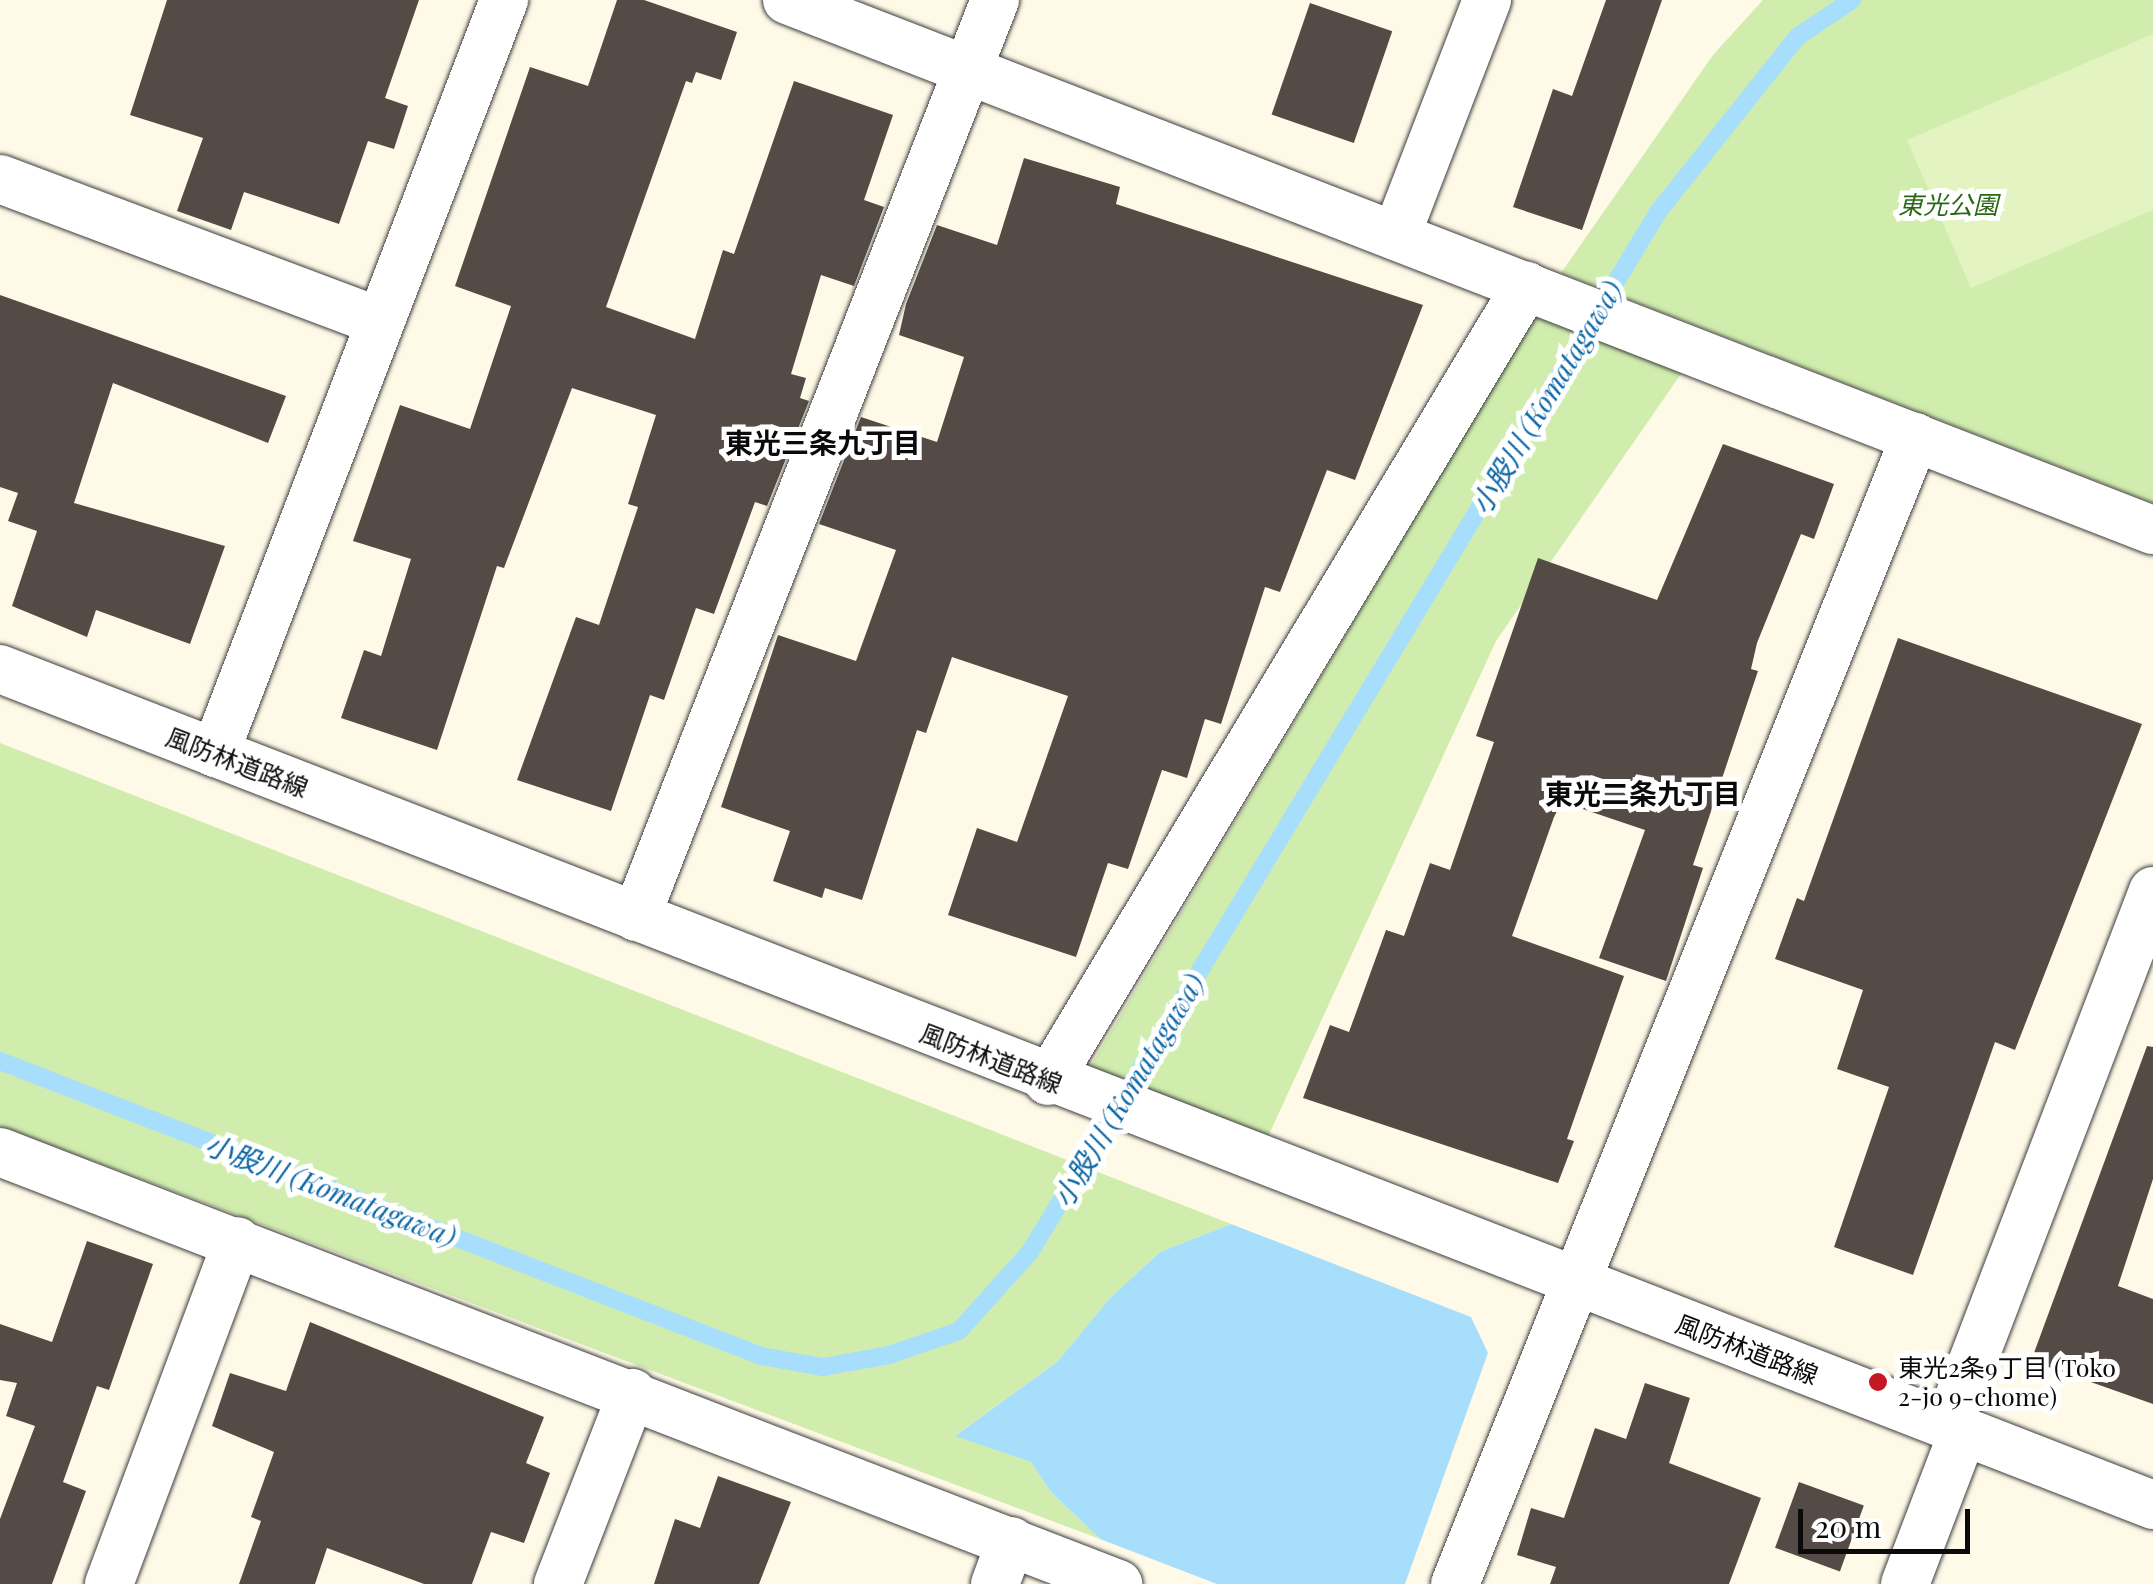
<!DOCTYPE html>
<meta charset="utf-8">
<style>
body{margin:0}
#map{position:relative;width:2153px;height:1584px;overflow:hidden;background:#fffae8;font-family:"Playfair Display","Noto Sans JP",serif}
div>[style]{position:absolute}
.green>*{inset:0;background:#d0edae}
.pitch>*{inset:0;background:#e3f3c1}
.water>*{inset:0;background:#a7defc}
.stream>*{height:18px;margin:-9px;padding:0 9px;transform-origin:9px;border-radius:9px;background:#a7defc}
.building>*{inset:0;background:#544b46;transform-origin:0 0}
.roads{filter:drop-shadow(0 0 2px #3d3d3d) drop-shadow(0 0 2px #3d3d3d)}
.street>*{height:48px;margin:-24px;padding:0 24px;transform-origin:24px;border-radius:24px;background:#fff}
.dots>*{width:28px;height:28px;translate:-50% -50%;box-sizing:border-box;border:5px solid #fff;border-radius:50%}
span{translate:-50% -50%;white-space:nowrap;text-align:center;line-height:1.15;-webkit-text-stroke:10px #fff;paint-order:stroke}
.park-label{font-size:25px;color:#296716;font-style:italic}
.street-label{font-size:25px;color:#0a0a0a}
.poi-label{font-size:25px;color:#0a0a0a}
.left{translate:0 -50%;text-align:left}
.water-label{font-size:28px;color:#0a66a6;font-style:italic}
.neighbourhood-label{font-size:28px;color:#0a0a0a;font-weight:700}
.scale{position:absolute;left:1798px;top:1509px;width:172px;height:45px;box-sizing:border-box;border:5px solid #0a0a0a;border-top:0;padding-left:12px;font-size:30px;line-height:35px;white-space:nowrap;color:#0a0a0a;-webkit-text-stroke:8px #fff;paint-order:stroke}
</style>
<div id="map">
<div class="green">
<div style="clip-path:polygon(1763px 0,2153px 0,2153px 503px,1561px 273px,1713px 55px)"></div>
<div style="clip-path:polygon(1537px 312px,1683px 371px,1496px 641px,1265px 1143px,1085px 1075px)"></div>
<div style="clip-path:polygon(0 743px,1231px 1224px,1160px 1252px,1110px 1298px,1057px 1362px,956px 1435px,1031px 1462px,1050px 1491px,1100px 1539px,0 1126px)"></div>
</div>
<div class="pitch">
<div style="clip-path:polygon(2153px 34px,2153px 210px,1971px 288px,1907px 140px)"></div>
</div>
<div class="water">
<div style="clip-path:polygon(1231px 1224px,1471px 1317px,1488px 1353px,1405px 1584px,1217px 1584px,1100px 1539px,1050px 1491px,1031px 1462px,955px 1436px,1057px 1362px,1110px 1298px,1160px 1252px)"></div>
</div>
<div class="stream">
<div style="left:0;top:1061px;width:816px;rotate:21.19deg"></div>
<div style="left:761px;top:1356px;width:63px;rotate:10.1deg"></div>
<div style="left:823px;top:1367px;width:67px;rotate:-10.3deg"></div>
<div style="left:889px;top:1355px;width:74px;rotate:-18.9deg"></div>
<div style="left:959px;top:1331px;width:106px;rotate:-48.1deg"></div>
<div style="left:1030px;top:1252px;width:1215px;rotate:-58.87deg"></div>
<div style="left:1658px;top:212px;width:223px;rotate:-51.5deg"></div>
<div style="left:1797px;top:37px;width:66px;rotate:-33.9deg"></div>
</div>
<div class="building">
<div style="clip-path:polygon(167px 0,419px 0,385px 98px,408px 106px,394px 149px,368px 141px,339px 224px,244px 192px,231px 230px,177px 211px,203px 138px,130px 115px)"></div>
<div style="clip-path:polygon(617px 0,644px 0,737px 32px,721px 80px,696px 72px,692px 83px,686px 81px,606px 307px,695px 339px,723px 250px,734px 254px,794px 81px,893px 115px,864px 200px,884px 207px,854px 286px,821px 275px,791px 374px,806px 378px,800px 398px,809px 401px,767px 506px,755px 502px,714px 614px,696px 608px,664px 700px,650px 695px,611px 811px,517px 780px,576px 617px,599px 625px,638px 507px,628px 504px,656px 415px,572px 388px,504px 568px,497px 566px,437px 750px,341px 718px,364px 650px,381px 656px,411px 559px,353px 541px,400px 405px,470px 429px,511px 306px,455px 286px,530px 67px,588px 86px)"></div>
<div style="clip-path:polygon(1606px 0,1662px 0,1582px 230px,1513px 207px,1553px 89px,1572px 96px)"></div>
<div style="left:1310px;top:3px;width:87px;height:118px;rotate:19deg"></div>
<div style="clip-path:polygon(1024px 158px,1120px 187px,1116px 204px,1423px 305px,1355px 480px,1327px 470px,1280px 592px,1265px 587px,1221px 724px,1205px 719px,1187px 778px,1162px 770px,1128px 869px,1108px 863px,1076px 957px,948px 915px,977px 828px,1017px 842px,1068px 696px,952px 657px,926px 733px,917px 730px,862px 900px,825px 888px,822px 898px,773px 881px,790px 831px,721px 807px,778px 635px,856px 661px,896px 550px,819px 524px,861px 417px,937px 442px,964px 357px,899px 335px,906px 304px,937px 225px,997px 245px)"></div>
<div style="clip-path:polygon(0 295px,286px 396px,268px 443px,113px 383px,74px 503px,225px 546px,190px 644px,96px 610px,87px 637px,12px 606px,37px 531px,8px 521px,18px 493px,0 487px)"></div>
<div style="clip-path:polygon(1723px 444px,1834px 484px,1814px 539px,1801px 534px,1757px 643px,1751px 669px,1758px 671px,1693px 865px,1703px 868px,1666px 981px,1599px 958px,1645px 830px,1562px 802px,1554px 817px,1512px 936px,1624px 976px,1567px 1139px,1574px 1141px,1558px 1183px,1303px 1098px,1330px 1025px,1349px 1032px,1386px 930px,1404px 936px,1430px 863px,1450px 870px,1494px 742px,1476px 736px,1538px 558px,1657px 600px)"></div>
<div style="clip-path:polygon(1898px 638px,2142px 724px,2015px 1050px,1995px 1042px,1913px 1275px,1834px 1247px,1889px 1087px,1837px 1069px,1863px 990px,1775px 959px,1797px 898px,1804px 901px)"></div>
<div style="clip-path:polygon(2147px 1046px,2153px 1047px,2153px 1179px,2118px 1286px,2153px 1299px,2153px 1404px,2031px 1361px)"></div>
<div style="clip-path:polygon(87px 1241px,153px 1264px,109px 1390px,97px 1386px,63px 1482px,86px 1491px,52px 1584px,0 1584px,0 1519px,35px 1426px,6px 1416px,17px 1383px,0 1380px,0 1324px,52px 1342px)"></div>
<div style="clip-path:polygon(310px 1322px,544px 1417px,526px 1463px,550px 1473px,524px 1543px,491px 1532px,472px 1584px,424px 1584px,327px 1548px,315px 1584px,239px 1584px,261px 1521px,251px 1517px,274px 1452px,212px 1426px,230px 1373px,286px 1391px)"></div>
<div style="clip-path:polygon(1645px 1383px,1690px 1398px,1669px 1463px,1761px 1498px,1729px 1584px,1550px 1584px,1556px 1567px,1517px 1555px,1531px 1508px,1564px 1518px,1595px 1428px,1626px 1439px)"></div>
<div style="clip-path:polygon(718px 1476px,791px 1502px,759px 1584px,654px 1584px,675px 1519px,700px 1528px)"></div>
<div style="left:1799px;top:1482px;width:69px;height:70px;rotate:20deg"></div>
</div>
<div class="roads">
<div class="street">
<div style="left:787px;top:0;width:1465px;rotate:21.21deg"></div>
<div style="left:0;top:179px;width:403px;rotate:20.6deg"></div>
<div style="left:1396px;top:236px;width:253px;rotate:-68.9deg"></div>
<div style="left:0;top:669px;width:2310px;rotate:21.22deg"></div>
<div style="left:215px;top:753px;width:807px;rotate:-69deg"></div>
<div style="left:636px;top:917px;width:985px;rotate:-68.62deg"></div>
<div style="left:1048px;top:1081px;width:928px;rotate:-58.98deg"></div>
<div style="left:0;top:1152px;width:1199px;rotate:21.13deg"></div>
<div style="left:1948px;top:1426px;width:573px;rotate:-69.03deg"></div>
<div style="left:109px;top:1584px;width:366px;rotate:-69.5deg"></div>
<div style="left:558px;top:1584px;width:205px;rotate:-68.8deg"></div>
<div style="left:995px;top:1584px;width:46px;rotate:-69.6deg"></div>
<div style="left:1455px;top:1584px;width:1236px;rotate:-68.15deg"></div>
<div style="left:1905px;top:1584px;width:163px;rotate:-69.1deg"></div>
</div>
</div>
<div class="dots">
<div style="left:1878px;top:1382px;background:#c61724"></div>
</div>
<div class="park-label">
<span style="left:1948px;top:204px">東光公園</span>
</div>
<div class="street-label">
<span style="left:237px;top:762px;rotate:21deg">風防林道路線</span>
<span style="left:991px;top:1058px;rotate:21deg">風防林道路線</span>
<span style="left:1747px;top:1349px;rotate:21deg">風防林道路線</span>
</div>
<div class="poi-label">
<span class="left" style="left:1898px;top:1382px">東光2条9丁目 (Toko<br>2-jo 9-chome)</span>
</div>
<div class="water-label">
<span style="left:1546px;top:397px;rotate:-59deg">小股川 (Komatagawa)</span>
<span style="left:1128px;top:1090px;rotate:-59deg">小股川 (Komatagawa)</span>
<span style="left:331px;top:1190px;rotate:21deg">小股川 (Komatagawa)</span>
</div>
<div class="neighbourhood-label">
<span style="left:823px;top:442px">東光三条九丁目</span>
<span style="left:1643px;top:793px">東光二条九丁目</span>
</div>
<div class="scale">20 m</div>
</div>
